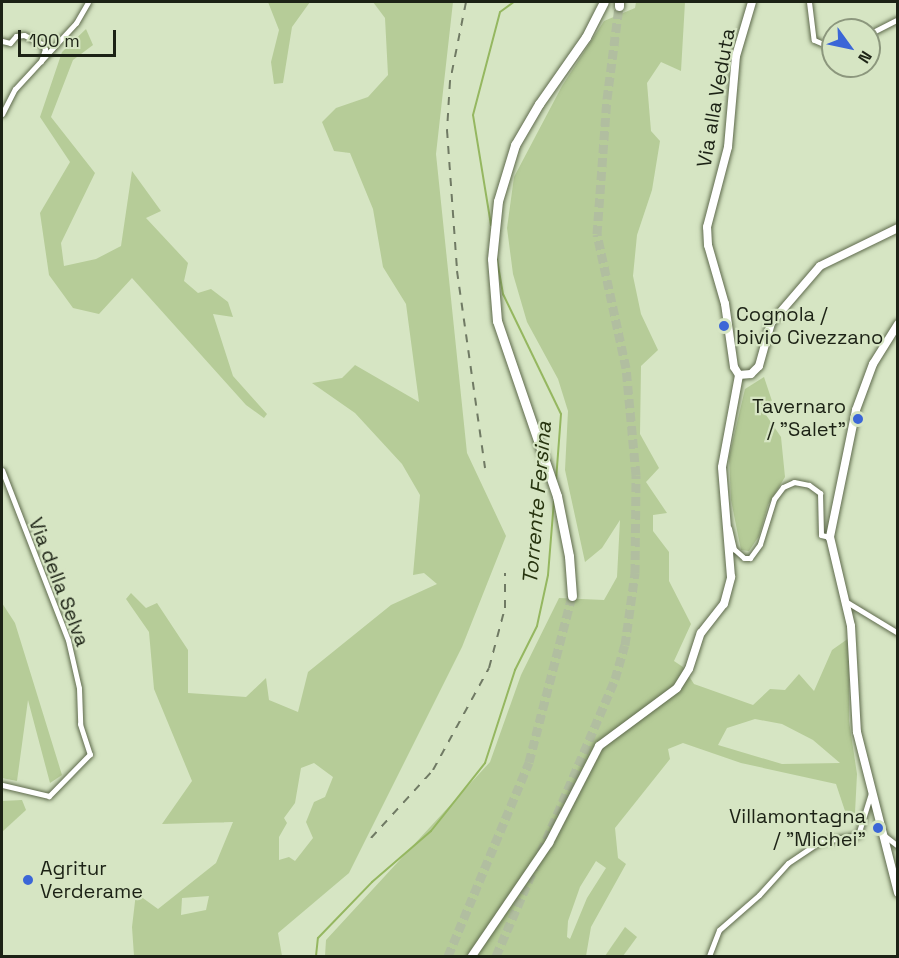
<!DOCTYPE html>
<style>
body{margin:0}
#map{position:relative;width:899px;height:958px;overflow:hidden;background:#d6e5c3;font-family:"Space Grotesk",sans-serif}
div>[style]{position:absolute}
.green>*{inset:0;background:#b6cc98}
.stream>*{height:2px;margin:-1px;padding:0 1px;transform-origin:1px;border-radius:1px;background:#95b760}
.highway-tunnel>*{height:9px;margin-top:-4.5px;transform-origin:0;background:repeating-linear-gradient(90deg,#b1bea0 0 9px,transparent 0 13.5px)}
.roads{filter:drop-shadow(0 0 2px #5e6a4c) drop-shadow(0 0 2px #5e6a4c)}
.street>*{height:5px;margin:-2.5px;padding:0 2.5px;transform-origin:2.5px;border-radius:2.5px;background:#fff}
.secondary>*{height:8px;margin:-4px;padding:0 4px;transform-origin:4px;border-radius:4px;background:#fff}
.highway>*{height:9px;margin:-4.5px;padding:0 4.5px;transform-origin:4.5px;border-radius:4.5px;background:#fff}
.rail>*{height:2px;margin-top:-1px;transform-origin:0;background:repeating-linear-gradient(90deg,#707a64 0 8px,transparent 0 16px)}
.dots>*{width:16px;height:16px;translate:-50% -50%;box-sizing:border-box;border:3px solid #d6e5c3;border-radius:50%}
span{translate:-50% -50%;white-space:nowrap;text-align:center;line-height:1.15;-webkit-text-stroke:4.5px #d6e5c3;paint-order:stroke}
.street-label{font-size:20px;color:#1c2215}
.poi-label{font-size:20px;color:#1c2215}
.left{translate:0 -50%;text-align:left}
.right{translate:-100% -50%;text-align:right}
.water-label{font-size:21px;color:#26330e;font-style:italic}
.frame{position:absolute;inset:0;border:3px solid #1c2215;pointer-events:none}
.north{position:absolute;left:821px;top:18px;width:60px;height:60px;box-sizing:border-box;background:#d6e5c3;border:2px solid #8c977d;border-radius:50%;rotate:123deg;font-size:16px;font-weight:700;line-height:24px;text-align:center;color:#1c2215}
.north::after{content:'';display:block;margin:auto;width:21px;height:27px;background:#3b66d7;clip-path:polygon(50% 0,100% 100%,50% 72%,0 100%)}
.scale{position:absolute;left:18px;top:30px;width:98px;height:27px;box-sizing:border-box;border:3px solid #1c2215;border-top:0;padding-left:8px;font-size:18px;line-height:21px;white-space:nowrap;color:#1c2215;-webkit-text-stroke:4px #d6e5c3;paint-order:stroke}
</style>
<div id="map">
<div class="green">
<div style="clip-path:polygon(268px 2px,310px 2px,292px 27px,283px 83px,274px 84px,271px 62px,279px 30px)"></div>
<div style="clip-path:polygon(evenodd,373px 2px,453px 2px,436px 154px,467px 453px,506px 536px,462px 647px,349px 873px,278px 933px,282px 956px,134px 956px,132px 927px,136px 893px,158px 909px,216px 863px,233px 822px,162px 824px,192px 781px,154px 689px,149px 632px,126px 599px,131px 593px,146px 608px,157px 603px,188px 650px,188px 693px,246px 697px,266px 678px,269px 700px,298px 712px,308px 672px,391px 605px,437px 584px,424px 573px,413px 575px,420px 495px,402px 464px,355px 413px,312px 383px,342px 378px,355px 365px,419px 402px,406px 304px,383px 267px,373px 209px,350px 153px,334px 151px,322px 122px,336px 108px,368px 97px,388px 75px,385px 18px,373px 2px,314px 763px,333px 777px,325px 797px,314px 802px,306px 822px,313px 838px,295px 861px,289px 857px,279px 860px,279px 837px,287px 823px,284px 818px,295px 803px,301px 768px,314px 763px,373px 2px,209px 896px,206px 910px,181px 915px,182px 898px,209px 896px)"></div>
<div style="clip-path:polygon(evenodd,636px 2px,685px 2px,681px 71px,661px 62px,647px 83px,651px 131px,660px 141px,652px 190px,637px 235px,633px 276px,641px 314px,658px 350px,641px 366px,640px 434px,659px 468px,646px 482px,667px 513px,653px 515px,653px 531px,669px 552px,669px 581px,691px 624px,674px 661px,683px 667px,694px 684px,753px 705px,770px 689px,785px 690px,799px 674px,814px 691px,832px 650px,849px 638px,849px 721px,857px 774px,855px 813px,845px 811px,836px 784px,741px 763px,683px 743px,668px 749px,670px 759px,615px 828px,618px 858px,626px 864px,591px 927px,586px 956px,325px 956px,326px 940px,490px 762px,521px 675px,559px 598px,604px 600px,617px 577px,620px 520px,602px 548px,585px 562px,565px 470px,568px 411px,558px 379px,527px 322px,513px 274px,507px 228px,514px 177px,562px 86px,604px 21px,635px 8px,636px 2px,755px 719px,782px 724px,813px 740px,840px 763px,782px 764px,718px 745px,727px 728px,755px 719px,636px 2px,596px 861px,606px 868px,587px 898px,570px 939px,567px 937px,568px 921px,580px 887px,596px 861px)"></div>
<div style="clip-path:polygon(86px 29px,93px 45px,73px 60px,51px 117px,95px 173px,61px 243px,64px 266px,96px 259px,121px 246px,132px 171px,161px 211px,146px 218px,188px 263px,184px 281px,198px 293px,211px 289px,228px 302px,233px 317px,213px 314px,233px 376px,267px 414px,264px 418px,246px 405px,132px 278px,99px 314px,73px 308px,49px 275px,40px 213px,70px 162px,40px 117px,62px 52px)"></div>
<div style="clip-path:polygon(764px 377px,773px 404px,766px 415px,781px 437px,785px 477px,768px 505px,759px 536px,749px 551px,741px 550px,731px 500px,729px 457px,745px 389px)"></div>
<div style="clip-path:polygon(2px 603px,15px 623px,62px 775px,50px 783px,28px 700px,17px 781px,2px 778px)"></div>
<div style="clip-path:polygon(22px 800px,26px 810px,2px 832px,2px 801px)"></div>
<div style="clip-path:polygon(625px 927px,637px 937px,623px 956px,605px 956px)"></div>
</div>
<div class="stream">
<div style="left:491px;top:225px;width:111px;rotate:-99.3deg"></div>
<div style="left:473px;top:115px;width:106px;rotate:-75.3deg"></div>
<div style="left:500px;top:12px;width:17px;rotate:-36deg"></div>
<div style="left:496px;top:254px;width:41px;rotate:80.1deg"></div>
<div style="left:503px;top:294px;width:133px;rotate:64.2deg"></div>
<div style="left:561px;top:414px;width:67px;rotate:94.3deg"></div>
<div style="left:316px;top:956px;width:18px;rotate:-84deg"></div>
<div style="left:318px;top:938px;width:78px;rotate:-46deg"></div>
<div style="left:372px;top:882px;width:78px;rotate:-40.8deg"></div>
<div style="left:431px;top:831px;width:87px;rotate:-51.5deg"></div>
<div style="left:485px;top:763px;width:98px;rotate:-72.1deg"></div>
<div style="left:515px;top:670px;width:49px;rotate:-63.4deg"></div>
<div style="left:537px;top:626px;width:52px;rotate:-77.8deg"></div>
<div style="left:548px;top:575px;width:74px;rotate:-85.4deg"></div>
</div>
<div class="highway-tunnel">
<div style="left:541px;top:852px;width:188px;rotate:-66.8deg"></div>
<div style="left:615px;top:679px;width:35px;rotate:-74deg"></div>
<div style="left:625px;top:645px;width:73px;rotate:-82.1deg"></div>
<div style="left:635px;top:573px;width:98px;rotate:-89.4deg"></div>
<div style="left:636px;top:475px;width:107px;rotate:-95.3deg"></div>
<div style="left:626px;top:368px;width:137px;rotate:-102.2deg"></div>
<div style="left:597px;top:234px;width:135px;rotate:-85.8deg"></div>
<div style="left:607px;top:99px;width:94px;rotate:-82.6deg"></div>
<div style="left:448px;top:956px;width:210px;rotate:-67.3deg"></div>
<div style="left:529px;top:762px;width:171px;rotate:-75.5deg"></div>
<div style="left:496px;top:956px;width:96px;rotate:-66.6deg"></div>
</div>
<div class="roads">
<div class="street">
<div style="left:809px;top:2px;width:38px;rotate:83deg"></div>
<div style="left:814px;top:40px;width:21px;rotate:23deg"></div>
<div style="left:869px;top:34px;width:33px;rotate:-27deg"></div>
<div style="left:2px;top:41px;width:8px;rotate:14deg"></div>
<div style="left:10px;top:43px;width:9px;rotate:-49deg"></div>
<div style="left:16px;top:36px;width:8px;rotate:-7deg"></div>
<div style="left:24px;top:35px;width:20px;rotate:27deg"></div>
<div style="left:42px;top:44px;width:6px;rotate:59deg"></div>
<div style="left:45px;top:49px;width:13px;rotate:108deg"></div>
<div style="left:2px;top:114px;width:28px;rotate:-63deg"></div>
<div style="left:15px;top:89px;width:90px;rotate:-47.3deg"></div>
<div style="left:76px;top:23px;width:24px;rotate:-60deg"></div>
<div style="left:2px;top:470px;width:182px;rotate:68.8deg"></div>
<div style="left:68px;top:640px;width:49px;rotate:77.1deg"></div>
<div style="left:79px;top:688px;width:36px;rotate:88deg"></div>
<div style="left:80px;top:724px;width:32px;rotate:72deg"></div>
<div style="left:90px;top:754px;width:59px;rotate:134.3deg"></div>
<div style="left:49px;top:796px;width:48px;rotate:-166.8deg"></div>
<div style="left:729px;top:528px;width:22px;rotate:77deg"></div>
<div style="left:734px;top:549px;width:13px;rotate:42deg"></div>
<div style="left:744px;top:558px;width:6px"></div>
<div style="left:750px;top:558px;width:17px;rotate:-54deg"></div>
<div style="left:760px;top:544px;width:47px;rotate:-72.7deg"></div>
<div style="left:774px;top:499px;width:15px;rotate:-53deg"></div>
<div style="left:783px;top:487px;width:12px;rotate:-24deg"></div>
<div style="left:794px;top:482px;width:15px;rotate:11deg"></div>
<div style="left:809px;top:485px;width:14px;rotate:36deg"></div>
<div style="left:820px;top:493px;width:42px;rotate:88.6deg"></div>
<div style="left:821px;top:535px;width:9px;rotate:13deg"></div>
<div style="left:845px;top:601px;width:62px;rotate:31.1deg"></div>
<div style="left:885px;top:836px;width:16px;rotate:38deg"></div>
<div style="left:709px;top:956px;width:28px;rotate:-69deg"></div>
<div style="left:719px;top:930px;width:53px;rotate:-41.2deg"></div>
<div style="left:759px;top:895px;width:43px;rotate:-47.8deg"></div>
<div style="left:788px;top:863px;width:37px;rotate:-34deg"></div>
<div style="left:819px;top:842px;width:40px;rotate:-10deg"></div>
<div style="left:858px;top:835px;width:44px;rotate:-72.8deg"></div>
</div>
<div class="secondary">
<div style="left:898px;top:324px;width:47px;rotate:122deg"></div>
<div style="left:873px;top:364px;width:49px;rotate:110.3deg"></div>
<div style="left:856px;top:410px;width:130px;rotate:101.6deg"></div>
<div style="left:830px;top:537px;width:91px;rotate:76.7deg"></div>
<div style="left:851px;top:626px;width:106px;rotate:86.8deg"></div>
<div style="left:857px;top:732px;width:166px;rotate:75.7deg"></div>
<div style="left:739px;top:375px;width:9px;rotate:-122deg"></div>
<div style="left:734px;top:367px;width:64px;rotate:-98.1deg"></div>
<div style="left:725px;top:304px;width:61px;rotate:-106.1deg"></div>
<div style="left:708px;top:245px;width:18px;rotate:-93deg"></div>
<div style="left:707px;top:227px;width:83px;rotate:-75.3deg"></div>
<div style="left:728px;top:147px;width:91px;rotate:-85deg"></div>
<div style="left:736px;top:56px;width:56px;rotate:-73.5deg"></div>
<div style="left:739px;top:375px;width:12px;rotate:-5deg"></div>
<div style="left:751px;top:374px;width:11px;rotate:-45deg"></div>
<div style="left:759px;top:366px;width:45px;rotate:-74.4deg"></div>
<div style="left:771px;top:323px;width:75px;rotate:-49.3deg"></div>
<div style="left:820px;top:266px;width:87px;rotate:-26deg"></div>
<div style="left:472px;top:956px;width:137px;rotate:-55.7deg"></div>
<div style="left:549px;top:843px;width:109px;rotate:-62.7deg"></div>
<div style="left:599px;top:746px;width:97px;rotate:-36.6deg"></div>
<div style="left:677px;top:688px;width:22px;rotate:-58deg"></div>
<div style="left:689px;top:669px;width:38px;rotate:-72deg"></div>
<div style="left:701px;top:633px;width:37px;rotate:-52deg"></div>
<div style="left:724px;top:604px;width:28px;rotate:-75deg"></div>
<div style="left:731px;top:577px;width:110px;rotate:-94.7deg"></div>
<div style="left:722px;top:467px;width:94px;rotate:-79.5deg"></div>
</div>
<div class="highway">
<div style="left:619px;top:6px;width:4px;rotate:-90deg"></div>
<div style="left:572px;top:596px;width:40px;rotate:-94.3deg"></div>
<div style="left:569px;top:556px;width:61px;rotate:-101.3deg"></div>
<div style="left:557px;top:496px;width:185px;rotate:-108.9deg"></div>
<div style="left:497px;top:321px;width:62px;rotate:-94.6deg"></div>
<div style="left:492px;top:259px;width:58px;rotate:-84.1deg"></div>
<div style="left:498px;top:201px;width:59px;rotate:-73.1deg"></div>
<div style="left:515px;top:145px;width:48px;rotate:-59.7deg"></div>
<div style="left:539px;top:104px;width:82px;rotate:-55deg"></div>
<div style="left:586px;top:37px;width:39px;rotate:-63deg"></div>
</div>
</div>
<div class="rail">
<div style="left:466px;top:2px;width:81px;rotate:101.4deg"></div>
<div style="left:450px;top:81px;width:49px;rotate:93.5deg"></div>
<div style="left:447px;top:130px;width:141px;rotate:85.9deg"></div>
<div style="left:457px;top:271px;width:199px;rotate:81.9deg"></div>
<div style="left:371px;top:838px;width:92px;rotate:-47.6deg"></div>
<div style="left:433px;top:770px;width:116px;rotate:-61.2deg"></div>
<div style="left:489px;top:668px;width:62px;rotate:-75.1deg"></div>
<div style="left:505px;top:608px;width:35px;rotate:-90deg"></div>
</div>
<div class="dots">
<div style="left:724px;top:326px;background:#3b66d7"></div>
<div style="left:858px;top:419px;background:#3b66d7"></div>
<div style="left:878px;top:828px;background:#3b66d7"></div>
<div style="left:28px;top:880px;background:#3b66d7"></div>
</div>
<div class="street-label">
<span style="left:716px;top:98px;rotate:-80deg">Via alla Veduta</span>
<span style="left:59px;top:582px;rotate:69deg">Via della Selva</span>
</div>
<div class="poi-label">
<span class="left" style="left:736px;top:326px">Cognola /<br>bivio Civezzano</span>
<span class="right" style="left:846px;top:418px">Tavernaro<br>/ "Salet"</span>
<span class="right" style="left:866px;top:828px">Villamontagna<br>/ "Michei"</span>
<span class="left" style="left:40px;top:880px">Agritur<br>Verderame</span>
</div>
<div class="water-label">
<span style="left:537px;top:503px;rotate:-85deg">Torrente Fersina</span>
</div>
<div class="frame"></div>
<div class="north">N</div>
<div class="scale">100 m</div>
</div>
